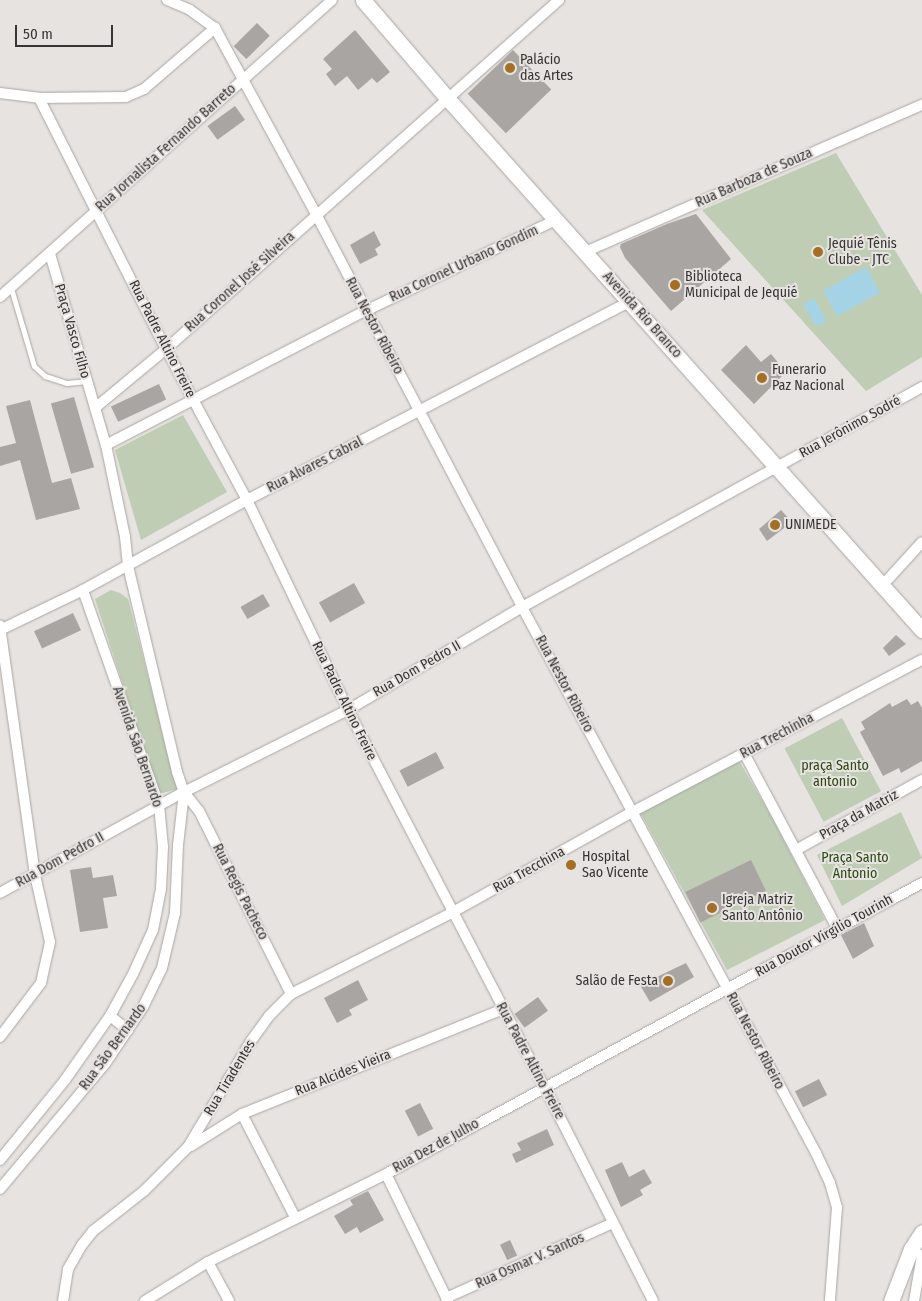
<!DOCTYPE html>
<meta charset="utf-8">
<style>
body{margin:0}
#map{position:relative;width:922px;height:1301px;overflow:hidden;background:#e7e3e1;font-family:"Fira Sans Condensed",sans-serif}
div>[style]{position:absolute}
.green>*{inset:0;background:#becdb4;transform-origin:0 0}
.water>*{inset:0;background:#a5d3e6;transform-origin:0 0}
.building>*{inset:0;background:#a8a5a2;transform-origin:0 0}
.roads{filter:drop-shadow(0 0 1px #a9a5a3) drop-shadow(0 0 1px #a9a5a3)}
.lane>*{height:5px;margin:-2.5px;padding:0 2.5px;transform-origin:2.5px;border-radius:2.5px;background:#fff}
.street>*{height:10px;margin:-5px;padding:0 5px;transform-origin:5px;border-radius:5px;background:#fff}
.secondary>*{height:15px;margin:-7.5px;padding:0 7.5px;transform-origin:7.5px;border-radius:7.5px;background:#fff}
.dots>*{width:14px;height:14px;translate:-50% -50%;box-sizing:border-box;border:2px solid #e7e3e1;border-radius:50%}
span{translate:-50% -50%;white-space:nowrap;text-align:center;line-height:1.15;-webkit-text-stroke:4px #e7e3e1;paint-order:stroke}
.poi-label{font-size:14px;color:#363534}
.left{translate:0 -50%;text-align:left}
.right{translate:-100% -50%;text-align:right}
.street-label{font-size:14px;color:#363534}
.park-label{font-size:14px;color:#2d4813}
.scale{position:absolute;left:15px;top:25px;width:98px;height:22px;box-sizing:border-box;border:2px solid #363534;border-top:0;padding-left:6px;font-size:15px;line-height:18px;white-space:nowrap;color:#363534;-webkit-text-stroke:4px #e7e3e1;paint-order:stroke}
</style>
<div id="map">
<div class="green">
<div style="clip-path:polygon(836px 153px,922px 295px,922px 357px,866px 391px,702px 210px)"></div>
<div style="clip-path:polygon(183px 415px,227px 492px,141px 540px,115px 450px)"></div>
<div style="clip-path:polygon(111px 590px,120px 593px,128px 599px,177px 789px,159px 794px,95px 599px)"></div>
<div style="left:842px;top:718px;width:83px;height:65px;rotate:62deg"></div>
<div style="clip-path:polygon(738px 759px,774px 821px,825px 920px,727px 970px,640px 812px)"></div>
<div style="clip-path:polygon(901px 812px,922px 858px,842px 906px,817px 855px)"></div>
</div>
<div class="water">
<div style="left:866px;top:267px;width:29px;height:49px;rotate:61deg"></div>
<div style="left:814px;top:298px;width:26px;height:12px;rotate:61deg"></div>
</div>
<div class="building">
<div style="left:257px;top:23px;width:18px;height:33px;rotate:45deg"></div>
<div style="clip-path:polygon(355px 30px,390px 72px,377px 83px,372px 78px,358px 90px,347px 76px,335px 86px,326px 74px,332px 69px,323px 59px)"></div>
<div style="left:513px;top:50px;width:55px;height:63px;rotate:46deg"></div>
<div style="left:235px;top:106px;width:17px;height:34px;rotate:54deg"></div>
<div style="clip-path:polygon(696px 214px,731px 259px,671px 311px,625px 258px,620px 247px,621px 244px,667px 224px)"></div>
<div style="clip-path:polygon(374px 231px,381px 245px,375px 249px,378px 255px,360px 264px,350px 245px)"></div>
<div style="clip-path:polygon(746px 345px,761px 362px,771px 354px,786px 372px,754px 404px,721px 370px)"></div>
<div style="left:159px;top:384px;width:17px;height:53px;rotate:65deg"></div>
<div style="left:74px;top:397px;width:73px;height:24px;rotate:74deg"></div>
<div style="clip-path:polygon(30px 400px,52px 483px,71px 478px,80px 509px,36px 520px,20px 460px,0 466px,0 447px,16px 443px,6px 406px)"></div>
<div style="clip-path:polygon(781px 510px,792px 522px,767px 541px,759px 529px)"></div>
<div style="left:354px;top:583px;width:23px;height:40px;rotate:61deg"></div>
<div style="left:263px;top:594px;width:14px;height:26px;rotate:60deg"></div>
<div style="left:73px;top:613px;width:19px;height:43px;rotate:65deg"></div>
<div style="clip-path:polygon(896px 635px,906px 644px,889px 656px,883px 648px)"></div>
<div style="clip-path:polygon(907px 699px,911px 705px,918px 701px,922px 708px,922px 761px,901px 773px,899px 768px,883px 776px,860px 732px,865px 729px,861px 722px,890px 703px,892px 707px)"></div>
<div style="left:436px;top:752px;width:18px;height:41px;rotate:63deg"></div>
<div style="left:751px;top:860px;width:34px;height:73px;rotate:64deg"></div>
<div style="clip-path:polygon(91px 867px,93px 878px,113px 875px,117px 896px,103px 898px,108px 928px,80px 932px,70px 870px)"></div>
<div style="clip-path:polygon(864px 923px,874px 946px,853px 959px,841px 935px)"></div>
<div style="clip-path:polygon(686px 963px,694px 977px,650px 1002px,640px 985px)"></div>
<div style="clip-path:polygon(358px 980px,368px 1000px,349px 1010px,352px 1015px,337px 1023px,324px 998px)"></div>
<div style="left:538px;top:997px;width:17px;height:29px;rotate:54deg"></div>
<div style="left:819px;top:1079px;width:18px;height:27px;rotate:63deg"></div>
<div style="left:420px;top:1103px;width:29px;height:17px;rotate:63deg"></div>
<div style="clip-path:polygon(547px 1129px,554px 1145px,516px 1163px,512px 1154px,521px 1150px,517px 1143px)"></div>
<div style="clip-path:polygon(622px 1162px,629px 1177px,644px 1169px,652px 1183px,640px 1190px,643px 1195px,621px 1207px,605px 1170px)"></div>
<div style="clip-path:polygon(368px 1191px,384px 1220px,360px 1233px,357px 1227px,345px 1234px,334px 1216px,353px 1205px,350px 1200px)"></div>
<div style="left:510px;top:1240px;width:17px;height:11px;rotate:65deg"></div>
</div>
<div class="roads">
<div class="lane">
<div style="left:11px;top:288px;width:81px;rotate:73.6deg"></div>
<div style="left:34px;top:366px;width:15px;rotate:42deg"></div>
<div style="left:45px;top:376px;width:23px;rotate:18deg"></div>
<div style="left:67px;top:383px;width:20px;rotate:-6deg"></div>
</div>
<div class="street">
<div style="left:167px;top:0;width:25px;rotate:23deg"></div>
<div style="left:190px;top:10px;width:31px;rotate:36deg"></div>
<div style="left:215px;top:28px;width:212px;rotate:61.5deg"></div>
<div style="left:316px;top:214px;width:444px;rotate:62.3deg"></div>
<div style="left:522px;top:607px;width:620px;rotate:61.7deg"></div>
<div style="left:816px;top:1153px;width:33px;rotate:65deg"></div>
<div style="left:830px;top:1183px;width:25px;rotate:74deg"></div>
<div style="left:837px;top:1207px;width:94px;rotate:94.3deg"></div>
<div style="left:0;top:93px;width:39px;rotate:7deg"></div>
<div style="left:39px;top:98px;width:87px;rotate:-0.7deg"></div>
<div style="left:126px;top:97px;width:20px;rotate:-24deg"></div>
<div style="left:144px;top:89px;width:94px;rotate:-40.7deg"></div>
<div style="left:39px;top:98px;width:281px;rotate:63.2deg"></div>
<div style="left:166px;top:349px;width:171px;rotate:61.8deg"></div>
<div style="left:247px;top:500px;width:233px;rotate:64.3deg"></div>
<div style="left:348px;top:710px;width:424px;rotate:62.5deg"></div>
<div style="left:544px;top:1086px;width:241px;rotate:63.1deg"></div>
<div style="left:585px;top:252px;width:368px;rotate:-23.6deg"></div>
<div style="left:50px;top:254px;width:199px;rotate:73.7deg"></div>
<div style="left:106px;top:445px;width:94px;rotate:78.3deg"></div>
<div style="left:125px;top:537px;width:29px;rotate:84deg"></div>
<div style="left:128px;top:566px;width:212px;rotate:76.6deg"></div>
<div style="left:177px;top:772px;width:21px;rotate:71deg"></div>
<div style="left:184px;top:792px;width:24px;rotate:52deg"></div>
<div style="left:199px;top:811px;width:205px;rotate:63.3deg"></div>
<div style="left:0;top:297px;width:445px;rotate:-41.8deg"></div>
<div style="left:95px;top:408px;width:92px;rotate:-39.7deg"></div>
<div style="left:166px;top:349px;width:526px;rotate:-41.61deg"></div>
<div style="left:106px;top:445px;width:292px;rotate:-27.4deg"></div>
<div style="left:365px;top:311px;width:212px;rotate:-25.5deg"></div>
<div style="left:882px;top:586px;width:59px;rotate:-47.7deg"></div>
<div style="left:0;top:630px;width:92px;rotate:-25.7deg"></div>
<div style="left:83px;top:590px;width:187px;rotate:-28.8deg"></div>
<div style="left:247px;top:500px;width:430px;rotate:-27.4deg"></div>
<div style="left:744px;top:753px;width:198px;rotate:62deg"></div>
<div style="left:796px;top:850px;width:144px;rotate:-29.1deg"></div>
<div style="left:0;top:893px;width:210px;rotate:-28.8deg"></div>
<div style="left:184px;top:792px;width:183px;rotate:-26.6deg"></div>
<div style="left:348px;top:710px;width:202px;rotate:-30.6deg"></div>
<div style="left:522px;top:607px;width:457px;rotate:-28.8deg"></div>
<div style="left:110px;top:1016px;width:23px;rotate:38deg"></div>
<div style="left:0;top:1037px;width:68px;rotate:-52.8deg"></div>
<div style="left:41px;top:983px;width:42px;rotate:-77.6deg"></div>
<div style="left:50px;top:942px;width:69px;rotate:-102.6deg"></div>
<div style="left:35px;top:875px;width:252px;rotate:-98deg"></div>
<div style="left:242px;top:1114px;width:116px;rotate:62.8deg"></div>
<div style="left:191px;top:1146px;width:60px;rotate:-32.1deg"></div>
<div style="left:242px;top:1114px;width:281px;rotate:-21.9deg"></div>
<div style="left:0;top:1160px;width:103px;rotate:-50.9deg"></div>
<div style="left:65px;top:1080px;width:78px;rotate:-54.9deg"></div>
<div style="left:110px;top:1016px;width:48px;rotate:-61.3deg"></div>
<div style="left:133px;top:974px;width:48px;rotate:-65.6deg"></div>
<div style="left:153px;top:930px;width:42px;rotate:-79deg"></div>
<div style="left:161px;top:889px;width:42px;rotate:-87.3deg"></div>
<div style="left:163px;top:847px;width:42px;rotate:-95.4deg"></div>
<div style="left:159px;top:805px;width:228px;rotate:-109.5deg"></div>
<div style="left:386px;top:1174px;width:141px;rotate:64deg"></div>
<div style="left:0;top:1189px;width:163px;rotate:-50deg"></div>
<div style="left:105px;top:1064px;width:69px;rotate:-56.3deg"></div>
<div style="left:143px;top:1007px;width:43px;rotate:-64deg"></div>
<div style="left:162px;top:968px;width:57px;rotate:-76.7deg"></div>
<div style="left:175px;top:913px;width:68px;rotate:-87.5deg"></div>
<div style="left:178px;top:845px;width:53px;rotate:-83.5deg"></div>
<div style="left:208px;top:1262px;width:44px;rotate:61.7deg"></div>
<div style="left:446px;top:1298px;width:183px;rotate:-24.2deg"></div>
<div style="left:63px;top:1301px;width:32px;rotate:-81deg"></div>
<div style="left:68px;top:1269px;width:28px;rotate:-60deg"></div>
<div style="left:82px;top:1245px;width:18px;rotate:-52deg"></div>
<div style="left:93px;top:1231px;width:65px;rotate:-38.1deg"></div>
<div style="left:144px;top:1191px;width:62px;rotate:-45deg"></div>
<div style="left:188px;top:1147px;width:123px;rotate:-59.3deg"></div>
<div style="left:251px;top:1041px;width:31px;rotate:-54deg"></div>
<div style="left:269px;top:1016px;width:31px;rotate:-45deg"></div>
<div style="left:291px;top:994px;width:182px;rotate:-26.8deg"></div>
<div style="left:453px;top:912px;width:205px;rotate:-29.2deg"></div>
<div style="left:632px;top:812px;width:327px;rotate:-27.7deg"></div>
<div style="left:145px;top:1301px;width:74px;rotate:-31.8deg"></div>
<div style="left:208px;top:1262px;width:199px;rotate:-26.3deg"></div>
<div style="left:386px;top:1174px;width:610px;rotate:-28.5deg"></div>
<div style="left:914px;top:1301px;width:47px;rotate:-80.1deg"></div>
</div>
<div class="secondary">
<div style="left:363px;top:0;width:130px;rotate:49.4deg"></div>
<div style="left:448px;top:99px;width:712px;rotate:48.25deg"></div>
<div style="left:891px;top:1301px;width:56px;rotate:-69deg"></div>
<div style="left:911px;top:1249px;width:20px;rotate:-57deg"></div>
</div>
</div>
<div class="dots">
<div style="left:510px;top:68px;background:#a26f25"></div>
<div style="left:818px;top:252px;background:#a26f25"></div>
<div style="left:675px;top:285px;background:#a26f25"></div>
<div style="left:762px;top:378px;background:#a26f25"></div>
<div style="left:775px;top:525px;background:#a26f25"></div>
<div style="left:571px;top:865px;background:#a26f25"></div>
<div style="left:712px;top:908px;background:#a26f25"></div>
<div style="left:668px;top:981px;background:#a26f25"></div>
</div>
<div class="poi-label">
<span class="left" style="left:520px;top:68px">Palácio<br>das Artes</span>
<span class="left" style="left:828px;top:252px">Jequié Tênis<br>Clube - JTC</span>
<span class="left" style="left:685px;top:285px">Biblioteca<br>Municipal de Jequié</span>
<span class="left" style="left:772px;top:378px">Funerario<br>Paz Nacional</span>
<span class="left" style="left:785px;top:525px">UNIMEDE</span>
<span class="left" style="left:582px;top:865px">Hospital<br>Sao Vicente</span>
<span class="left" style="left:722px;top:908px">Igreja Matriz<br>Santo Antônio</span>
<span class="right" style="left:658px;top:981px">Salão de Festa</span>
</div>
<div class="street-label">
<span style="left:166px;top:148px;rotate:-42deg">Rua Jornalista Fernando Barreto</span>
<span style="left:754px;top:178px;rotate:-24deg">Rua Barboza de Souza</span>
<span style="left:464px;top:264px;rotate:-25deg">Rua Coronel Urbano Gondim</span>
<span style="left:240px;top:282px;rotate:-42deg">Rua Coronel José Silveira</span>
<span style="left:642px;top:315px;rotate:48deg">Avenida Rio Branco</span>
<span style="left:374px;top:326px;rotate:62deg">Rua Nestor Ribeiro</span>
<span style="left:72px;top:331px;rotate:74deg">Praça Vasco Filho</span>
<span style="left:162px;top:339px;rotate:63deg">Rua Padre Altino Freire</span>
<span style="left:850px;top:427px;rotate:-29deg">Rua Jerônimo Sodré</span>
<span style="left:315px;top:465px;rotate:-27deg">Rua Alvares Cabral</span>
<span style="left:417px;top:669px;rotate:-30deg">Rua Dom Pedro II</span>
<span style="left:564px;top:684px;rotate:62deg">Rua Nestor Ribeiro</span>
<span style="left:344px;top:701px;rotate:64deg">Rua Padre Altino Freire</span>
<span style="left:777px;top:736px;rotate:-28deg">Rua Trechinha</span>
<span style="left:137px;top:747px;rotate:71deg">Avenida São Bernardo</span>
<span style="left:859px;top:815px;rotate:-29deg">Praça da Matriz</span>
<span style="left:60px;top:860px;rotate:-29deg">Rua Dom Pedro II</span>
<span style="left:529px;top:870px;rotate:-29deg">Rua Trecchina</span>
<span style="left:240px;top:892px;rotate:63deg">Rua Regis Pacheco</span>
<span style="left:824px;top:936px;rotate:-29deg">Rua Doutor Virgílio Tourinh</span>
<span style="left:755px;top:1041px;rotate:62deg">Rua Nestor Ribeiro</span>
<span style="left:113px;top:1047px;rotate:-54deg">Rua São Bernardo</span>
<span style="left:530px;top:1061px;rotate:62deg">Rua Padre Altino Freire</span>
<span style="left:343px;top:1073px;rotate:-22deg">Rua Alcides Vieira</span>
<span style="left:230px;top:1078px;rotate:-59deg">Rua Tiradentes</span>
<span style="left:436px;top:1146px;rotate:-29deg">Rua Dez de Julho</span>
<span style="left:530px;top:1261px;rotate:-24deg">Rua Osmar V. Santos</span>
</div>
<div class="park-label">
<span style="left:835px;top:774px">praça Santo<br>antonio</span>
<span style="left:855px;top:866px">Praça Santo<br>Antonio</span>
</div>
<div class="scale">50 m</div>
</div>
